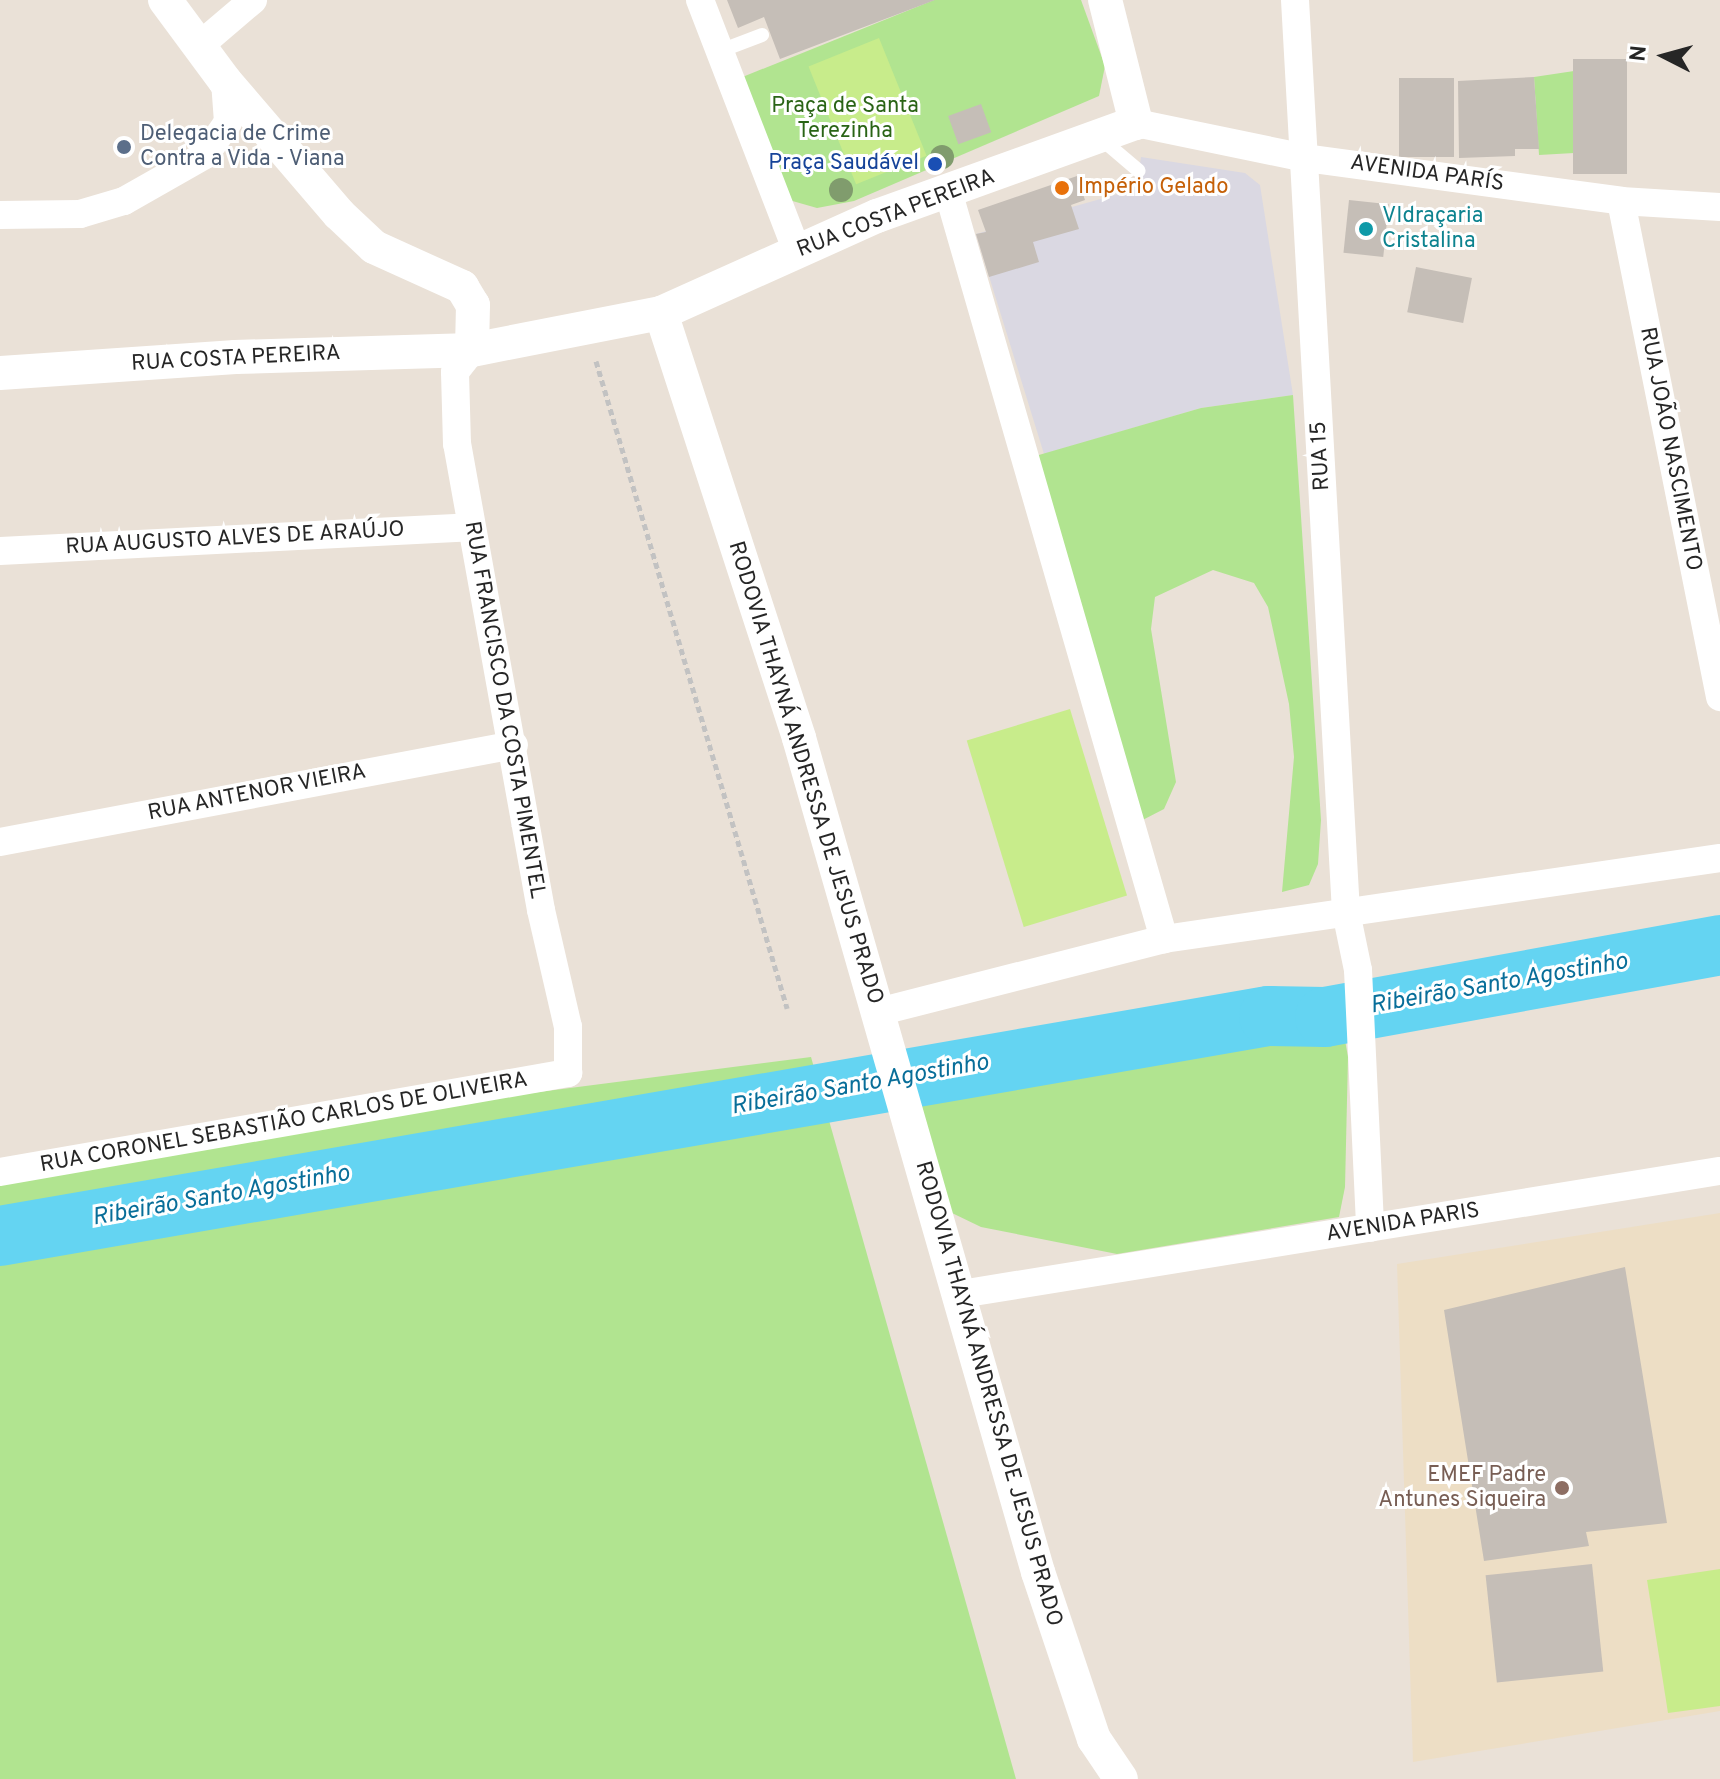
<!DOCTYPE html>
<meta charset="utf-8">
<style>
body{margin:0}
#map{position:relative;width:1720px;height:1779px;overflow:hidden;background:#eae1d7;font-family:Overpass,sans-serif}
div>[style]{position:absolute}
.industrial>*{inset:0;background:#dad8e2}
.education>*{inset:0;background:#eddec5}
.green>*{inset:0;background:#b1e490}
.pitch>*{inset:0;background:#c8ec8b;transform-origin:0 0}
.river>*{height:60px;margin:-30px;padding:0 30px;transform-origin:30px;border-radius:30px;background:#64d4f2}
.building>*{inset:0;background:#c5beb7;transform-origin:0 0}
.path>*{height:5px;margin-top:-2.5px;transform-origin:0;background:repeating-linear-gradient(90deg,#c2c2c2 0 6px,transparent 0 10px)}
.service>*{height:14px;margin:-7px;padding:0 7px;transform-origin:7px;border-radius:7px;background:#fff}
.minor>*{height:28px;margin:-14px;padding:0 14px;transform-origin:14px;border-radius:14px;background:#fff}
.tertiary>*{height:34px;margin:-17px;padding:0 17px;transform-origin:17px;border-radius:17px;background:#fff}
.trees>*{width:24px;height:24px;margin:-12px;border-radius:50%;background:#809c6d}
.dots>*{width:22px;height:22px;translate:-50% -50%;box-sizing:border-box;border:4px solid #fff;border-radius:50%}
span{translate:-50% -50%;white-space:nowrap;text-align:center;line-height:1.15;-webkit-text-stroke:6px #fff;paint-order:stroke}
.park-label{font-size:22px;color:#2a6416}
.service-label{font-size:22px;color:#4e5e75}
.left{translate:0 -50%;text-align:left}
.transit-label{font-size:22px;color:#164399}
.right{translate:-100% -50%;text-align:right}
.street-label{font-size:22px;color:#262626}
.food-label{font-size:22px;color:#c56008}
.culture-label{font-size:22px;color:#0d838f}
.education-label{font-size:22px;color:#785e54}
.water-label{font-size:24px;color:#086e99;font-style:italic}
.north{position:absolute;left:1624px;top:16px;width:80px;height:80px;-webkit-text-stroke:6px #fff;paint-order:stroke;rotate:276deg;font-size:22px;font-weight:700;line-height:32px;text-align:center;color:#262626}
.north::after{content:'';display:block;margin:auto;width:28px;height:36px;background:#262626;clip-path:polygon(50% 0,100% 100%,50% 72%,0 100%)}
</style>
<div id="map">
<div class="industrial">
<div style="clip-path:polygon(1141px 157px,1245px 173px,1260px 185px,1293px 395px,1201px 408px,1044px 454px,976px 234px,1136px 189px)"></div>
</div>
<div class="education">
<div style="clip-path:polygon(1720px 1213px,1720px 1711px,1413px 1762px,1397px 1264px)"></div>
</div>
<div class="green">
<div style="clip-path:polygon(934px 0,1081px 0,1105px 66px,1099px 96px,854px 201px,817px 208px,789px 200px,740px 78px)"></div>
<div style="clip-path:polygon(1574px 71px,1574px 153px,1539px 155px,1534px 77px)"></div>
<div style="clip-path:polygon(1293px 395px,1321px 820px,1318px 864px,1309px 885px,1282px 892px,1294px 757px,1289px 704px,1268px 607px,1254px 583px,1213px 570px,1155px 597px,1151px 629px,1176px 782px,1164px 809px,1131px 826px,1025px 459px,1201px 408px)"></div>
<div style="clip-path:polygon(1340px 1012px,1348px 1057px,1345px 1187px,1339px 1217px,1117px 1254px,981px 1227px,952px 1213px,910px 1078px,1269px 1016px)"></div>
<div style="clip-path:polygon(811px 1057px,1016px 1779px,0 1779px,0 1182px,281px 1125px)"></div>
</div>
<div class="pitch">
<div style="left:879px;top:38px;width:127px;height:76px;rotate:68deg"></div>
<div style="left:1070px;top:709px;width:195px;height:108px;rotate:73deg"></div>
<div style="clip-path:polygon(1720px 1569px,1720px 1706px,1668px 1713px,1647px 1580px)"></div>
</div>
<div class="river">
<div style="left:0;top:1236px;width:1288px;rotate:-9.84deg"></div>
<div style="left:1269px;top:1016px;width:56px;rotate:1deg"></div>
<div style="left:1325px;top:1017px;width:402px;rotate:-10.3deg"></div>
</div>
<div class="building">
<div style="clip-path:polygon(727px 0,935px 0,780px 59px,764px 17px,738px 28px)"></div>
<div style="left:1627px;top:59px;width:115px;height:54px;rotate:90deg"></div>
<div style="clip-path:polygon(1534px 77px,1539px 149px,1515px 149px,1515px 156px,1459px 158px,1458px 81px)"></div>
<div style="left:1399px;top:78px;width:55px;height:79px"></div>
<div style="left:981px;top:104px;width:30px;height:35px;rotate:70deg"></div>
<div style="clip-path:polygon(1077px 176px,1085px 200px,1071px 205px,1079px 229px,1033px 242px,1039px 262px,989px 277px,976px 234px,986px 232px,978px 210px)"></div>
<div style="left:1349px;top:200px;width:40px;height:53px;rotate:6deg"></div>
<div style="left:1416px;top:267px;width:57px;height:46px;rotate:11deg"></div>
<div style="clip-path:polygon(1625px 1267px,1667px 1523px,1586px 1532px,1589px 1546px,1484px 1561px,1444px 1310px)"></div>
<div style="left:1592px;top:1564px;width:108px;height:107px;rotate:84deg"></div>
</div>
<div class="path">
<div style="left:596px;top:361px;width:675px;rotate:73.55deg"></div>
</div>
<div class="service">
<div style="left:720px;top:51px;width:45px;rotate:-20.9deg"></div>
<div style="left:1099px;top:137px;width:52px;rotate:40.4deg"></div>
</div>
<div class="minor">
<div style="left:700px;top:0;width:270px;rotate:68.9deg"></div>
<div style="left:1295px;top:0;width:913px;rotate:86.8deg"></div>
<div style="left:1346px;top:912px;width:59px;rotate:78.3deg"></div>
<div style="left:1358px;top:970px;width:258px;rotate:87.3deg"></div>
<div style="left:199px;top:46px;width:71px;rotate:-40.4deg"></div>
<div style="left:1136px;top:123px;width:173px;rotate:11.7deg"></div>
<div style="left:1305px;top:158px;width:319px;rotate:7.7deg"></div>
<div style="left:1621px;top:201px;width:99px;rotate:3.5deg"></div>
<div style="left:948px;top:191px;width:779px;rotate:73.89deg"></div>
<div style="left:1621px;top:201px;width:506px;rotate:78.71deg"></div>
<div style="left:0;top:215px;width:80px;rotate:-0.7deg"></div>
<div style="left:80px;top:214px;width:46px;rotate:-16.5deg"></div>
<div style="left:124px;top:201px;width:93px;rotate:-29.6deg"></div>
<div style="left:205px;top:155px;width:40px;rotate:-55.1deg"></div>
<div style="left:228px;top:122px;width:41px;rotate:-94.2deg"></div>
<div style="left:0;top:551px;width:471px;rotate:-2.9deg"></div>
<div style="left:0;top:842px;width:523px;rotate:-10.69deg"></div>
<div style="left:878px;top:1012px;width:295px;rotate:-14.3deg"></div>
<div style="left:1164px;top:939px;width:562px;rotate:-8.29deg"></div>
<div style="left:0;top:1172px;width:577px;rotate:-9.89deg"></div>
<div style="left:568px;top:1073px;width:46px;rotate:-90deg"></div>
<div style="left:568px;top:1027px;width:120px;rotate:-103deg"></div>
<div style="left:541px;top:910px;width:474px;rotate:-100.2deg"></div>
<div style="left:457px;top:444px;width:72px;rotate:-91.6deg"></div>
<div style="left:455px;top:372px;width:28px;rotate:-52deg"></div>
<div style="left:961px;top:1294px;width:769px;rotate:-9.21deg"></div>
</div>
<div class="tertiary">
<div style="left:165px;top:0;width:101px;rotate:53.5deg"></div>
<div style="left:225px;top:81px;width:175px;rotate:49.4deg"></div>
<div style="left:339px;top:214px;width:48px;rotate:43.3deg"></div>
<div style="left:374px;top:247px;width:97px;rotate:24.4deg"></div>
<div style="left:462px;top:287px;width:21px;rotate:59deg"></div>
<div style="left:473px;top:305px;width:45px;rotate:91.3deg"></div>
<div style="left:661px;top:313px;width:447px;rotate:72deg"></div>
<div style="left:799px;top:738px;width:868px;rotate:74.01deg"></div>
<div style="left:1038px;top:1572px;width:176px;rotate:71.5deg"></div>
<div style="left:1094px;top:1739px;width:48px;rotate:56deg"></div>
<div style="left:0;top:373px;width:236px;rotate:-3.9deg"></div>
<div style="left:235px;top:357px;width:237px;rotate:-1.7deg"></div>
<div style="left:472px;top:350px;width:193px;rotate:-11.1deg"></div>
<div style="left:661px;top:313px;width:237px;rotate:-24.2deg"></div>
<div style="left:877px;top:216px;width:275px;rotate:-19.8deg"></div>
<div style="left:1136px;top:123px;width:127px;rotate:-104.1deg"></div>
</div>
<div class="trees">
<div style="left:942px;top:157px"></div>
<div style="left:841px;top:190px"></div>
</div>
<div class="dots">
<div style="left:124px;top:147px;background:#5c6f8a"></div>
<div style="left:935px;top:164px;background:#1a4fb4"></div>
<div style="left:1062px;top:188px;background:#e8710a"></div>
<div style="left:1366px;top:229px;background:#0f9aa8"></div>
<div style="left:1562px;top:1488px;background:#8d6e63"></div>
</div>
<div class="park-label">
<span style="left:845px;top:119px">Praça de Santa<br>Terezinha</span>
</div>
<div class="service-label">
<span class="left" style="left:140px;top:147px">Delegacia de Crime<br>Contra a Vida - Viana</span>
</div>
<div class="transit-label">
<span class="right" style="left:919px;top:164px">Praça Saudável</span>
</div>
<div class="street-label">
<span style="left:1427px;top:174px;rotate:8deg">AVENIDA PARÍS</span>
<span style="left:896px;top:214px;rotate:-21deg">RUA COSTA PEREIRA</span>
<span style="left:236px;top:359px;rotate:-3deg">RUA COSTA PEREIRA</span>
<span style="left:1670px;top:449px;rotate:79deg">RUA JOÃO NASCIMENTO</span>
<span style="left:1321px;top:456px;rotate:-93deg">RUA 15</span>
<span style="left:235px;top:539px;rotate:-3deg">RUA AUGUSTO ALVES DE ARAÚJO</span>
<span style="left:504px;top:710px;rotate:80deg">RUA FRANCISCO DA COSTA PIMENTEL</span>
<span style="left:805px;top:773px;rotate:73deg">RODOVIA THAYNÁ ANDRESSA DE JESUS PRADO</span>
<span style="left:257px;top:793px;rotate:-11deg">RUA ANTENOR VIEIRA</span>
<span style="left:284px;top:1123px;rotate:-10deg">RUA CORONEL SEBASTIÃO CARLOS DE OLIVEIRA</span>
<span style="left:1403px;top:1223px;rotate:-9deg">AVENIDA PARIS</span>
<span style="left:988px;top:1394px;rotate:74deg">RODOVIA THAYNÁ ANDRESSA DE JESUS PRADO</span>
</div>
<div class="food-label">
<span class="left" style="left:1078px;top:188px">Império Gelado</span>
</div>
<div class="culture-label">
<span class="left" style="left:1382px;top:229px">VIdraçaria<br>Cristalina</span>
</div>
<div class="education-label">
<span class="right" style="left:1546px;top:1488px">EMEF Padre<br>Antunes Siqueira</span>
</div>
<div class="water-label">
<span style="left:1499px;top:985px;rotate:-10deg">Ribeirão Santo Agostinho</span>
<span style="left:860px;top:1086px;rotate:-10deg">Ribeirão Santo Agostinho</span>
<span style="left:221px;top:1197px;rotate:-10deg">Ribeirão Santo Agostinho</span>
</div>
<div class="north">N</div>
</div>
